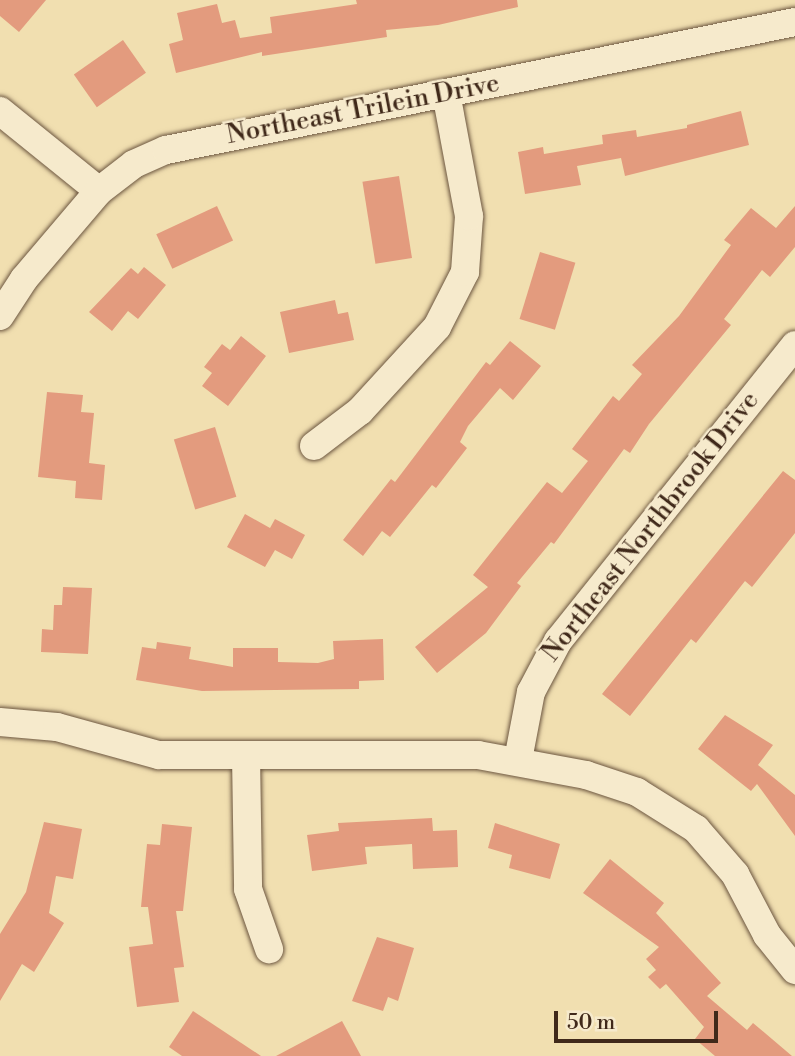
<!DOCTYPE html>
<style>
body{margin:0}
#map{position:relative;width:795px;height:1056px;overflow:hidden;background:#f1dfb0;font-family:"Libre Bodoni",serif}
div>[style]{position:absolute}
.building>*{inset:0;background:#e39b7e;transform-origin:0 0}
.roads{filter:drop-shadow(0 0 2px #6c5640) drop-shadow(0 0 2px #6c5640)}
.minor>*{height:28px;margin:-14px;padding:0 14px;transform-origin:14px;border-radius:14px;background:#f6eacc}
span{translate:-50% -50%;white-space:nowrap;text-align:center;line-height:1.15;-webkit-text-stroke:5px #f6eacc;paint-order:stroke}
.street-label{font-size:26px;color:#40291a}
.scale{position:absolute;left:554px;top:1011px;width:164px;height:32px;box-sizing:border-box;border:4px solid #40291a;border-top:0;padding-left:9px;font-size:21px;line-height:24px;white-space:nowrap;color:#40291a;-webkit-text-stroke:5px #f6eacc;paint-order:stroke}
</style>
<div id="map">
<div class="building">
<div style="clip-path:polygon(0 0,46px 0,19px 32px,0 16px)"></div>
<div style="clip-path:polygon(356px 0,517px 0,518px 7px,438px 25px,386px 30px,387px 37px,262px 56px,262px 52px,176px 73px,169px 44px,183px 40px,177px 13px,217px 4px,222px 23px,235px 20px,240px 38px,272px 33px,270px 17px,357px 4px)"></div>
<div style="left:123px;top:40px;width:40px;height:60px;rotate:55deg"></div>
<div style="clip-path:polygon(741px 111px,749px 145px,625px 176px,621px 158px,577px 166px,581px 185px,525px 194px,518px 152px,543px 147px,544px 154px,603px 144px,602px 135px,636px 130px,637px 137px,687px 128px,687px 125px)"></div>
<div style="left:399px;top:176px;width:83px;height:37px;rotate:81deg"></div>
<div style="left:217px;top:206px;width:38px;height:67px;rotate:65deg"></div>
<div style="clip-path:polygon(795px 206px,795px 247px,770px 277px,762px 270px,724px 319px,731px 325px,649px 424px,630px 453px,624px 449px,554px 544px,551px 542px,517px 583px,521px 586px,486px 633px,437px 673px,415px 647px,488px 587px,473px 575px,547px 482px,562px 493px,588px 461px,572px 449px,613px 396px,619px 401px,642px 374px,632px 365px,679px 316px,731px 245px,724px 240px,751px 208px,776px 228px)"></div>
<div style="left:540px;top:252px;width:37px;height:70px;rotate:17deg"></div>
<div style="clip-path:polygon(144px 267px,166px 285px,138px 319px,128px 311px,112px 331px,89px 312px,131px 268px,138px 274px)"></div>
<div style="clip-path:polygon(335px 300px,338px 314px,348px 312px,354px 340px,289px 353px,280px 312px)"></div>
<div style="clip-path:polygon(241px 336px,266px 356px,228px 406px,202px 386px,212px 373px,204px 367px,222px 344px,230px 350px)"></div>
<div style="clip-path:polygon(510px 341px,541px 366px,513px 400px,500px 388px,468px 426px,460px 442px,467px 448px,436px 488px,432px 485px,390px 537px,382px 531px,363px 556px,343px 540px,391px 479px,395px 482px,486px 362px,490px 365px)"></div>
<div style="clip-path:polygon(47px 392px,83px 395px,81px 412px,94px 413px,89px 463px,105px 465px,102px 500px,75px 498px,76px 481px,38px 477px)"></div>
<div style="left:215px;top:427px;width:73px;height:43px;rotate:73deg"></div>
<div style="clip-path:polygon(783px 471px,795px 480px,795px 533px,752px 587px,745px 581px,696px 643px,691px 639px,630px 716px,602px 694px)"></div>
<div style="clip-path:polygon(245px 514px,270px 528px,275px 519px,305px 535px,292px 559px,275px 550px,265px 567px,227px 547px)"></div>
<div style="clip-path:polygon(63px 587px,92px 588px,88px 654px,41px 652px,42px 629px,53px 630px,54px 605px,62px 605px)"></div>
<div style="clip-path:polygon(383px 639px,384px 680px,359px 681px,359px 689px,202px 691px,136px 680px,142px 647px,156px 649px,157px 642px,191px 647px,189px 659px,233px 667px,233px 648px,278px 648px,278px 662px,318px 663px,334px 659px,333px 641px)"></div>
<div style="clip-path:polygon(725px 715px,773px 745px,758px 765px,795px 795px,795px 836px,757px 784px,751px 791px,698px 749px)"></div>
<div style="clip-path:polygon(432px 818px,433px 831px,457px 830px,458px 867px,413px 869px,412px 844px,365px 847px,367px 864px,312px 871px,307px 835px,339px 831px,338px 823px)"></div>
<div style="clip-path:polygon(44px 822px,82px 829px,73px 879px,56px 876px,49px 913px,64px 923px,34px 972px,22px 964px,0 1001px,0 934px,26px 892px)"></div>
<div style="clip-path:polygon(495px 823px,560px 844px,550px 879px,509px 868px,512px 855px,488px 848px)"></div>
<div style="clip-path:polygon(162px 824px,192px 827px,183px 911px,176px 911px,184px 967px,174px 968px,179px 1002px,137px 1007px,129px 947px,153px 944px,148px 907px,141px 907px,147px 844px,160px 845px)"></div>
<div style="clip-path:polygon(610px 859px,664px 903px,656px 913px,721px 983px,707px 996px,747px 1030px,753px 1023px,792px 1056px,715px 1056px,695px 1039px,704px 1027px,666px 984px,660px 989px,648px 977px,656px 970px,646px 959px,659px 947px,583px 893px)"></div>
<div style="clip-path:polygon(377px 937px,414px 948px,398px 1001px,388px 997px,383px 1011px,352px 1001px)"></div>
<div style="clip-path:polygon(193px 1011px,261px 1056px,182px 1056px,169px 1047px)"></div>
<div style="clip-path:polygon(342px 1021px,361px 1056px,276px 1056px)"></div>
</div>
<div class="roads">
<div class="minor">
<div style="left:0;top:111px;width:127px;rotate:38.9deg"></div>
<div style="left:0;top:316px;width:44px;rotate:-57deg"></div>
<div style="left:24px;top:279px;width:116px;rotate:-49.6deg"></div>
<div style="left:99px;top:191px;width:44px;rotate:-37.6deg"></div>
<div style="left:134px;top:164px;width:35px;rotate:-24deg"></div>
<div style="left:166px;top:150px;width:642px;rotate:-11.5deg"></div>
<div style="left:314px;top:446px;width:58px;rotate:-37.3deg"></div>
<div style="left:360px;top:411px;width:114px;rotate:-47.5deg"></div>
<div style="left:437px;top:327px;width:62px;rotate:-63deg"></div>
<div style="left:465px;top:272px;width:56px;rotate:-85.9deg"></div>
<div style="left:469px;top:216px;width:125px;rotate:-100.6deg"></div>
<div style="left:0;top:722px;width:57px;rotate:5deg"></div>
<div style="left:57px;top:727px;width:106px;rotate:15.4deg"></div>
<div style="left:159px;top:755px;width:319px"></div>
<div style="left:478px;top:755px;width:110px;rotate:10.5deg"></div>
<div style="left:586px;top:775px;width:54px;rotate:18.4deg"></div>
<div style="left:637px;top:792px;width:70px;rotate:32.1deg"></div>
<div style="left:696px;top:829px;width:60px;rotate:49.1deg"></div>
<div style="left:735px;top:874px;width:69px;rotate:62.3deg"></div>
<div style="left:767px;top:935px;width:45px;rotate:51.3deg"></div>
<div style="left:246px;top:755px;width:134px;rotate:89.1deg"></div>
<div style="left:248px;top:889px;width:64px;rotate:70.7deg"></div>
<div style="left:518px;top:760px;width:69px;rotate:-79.2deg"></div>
<div style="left:531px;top:692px;width:58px;rotate:-62.1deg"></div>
<div style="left:558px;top:641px;width:379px;rotate:-51.3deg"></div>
</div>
</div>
<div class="street-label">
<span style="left:363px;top:110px;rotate:-11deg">Northeast Trilein Drive</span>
<span style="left:651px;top:527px;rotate:-52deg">Northeast Northbrook Drive</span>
</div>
<div class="scale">50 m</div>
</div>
